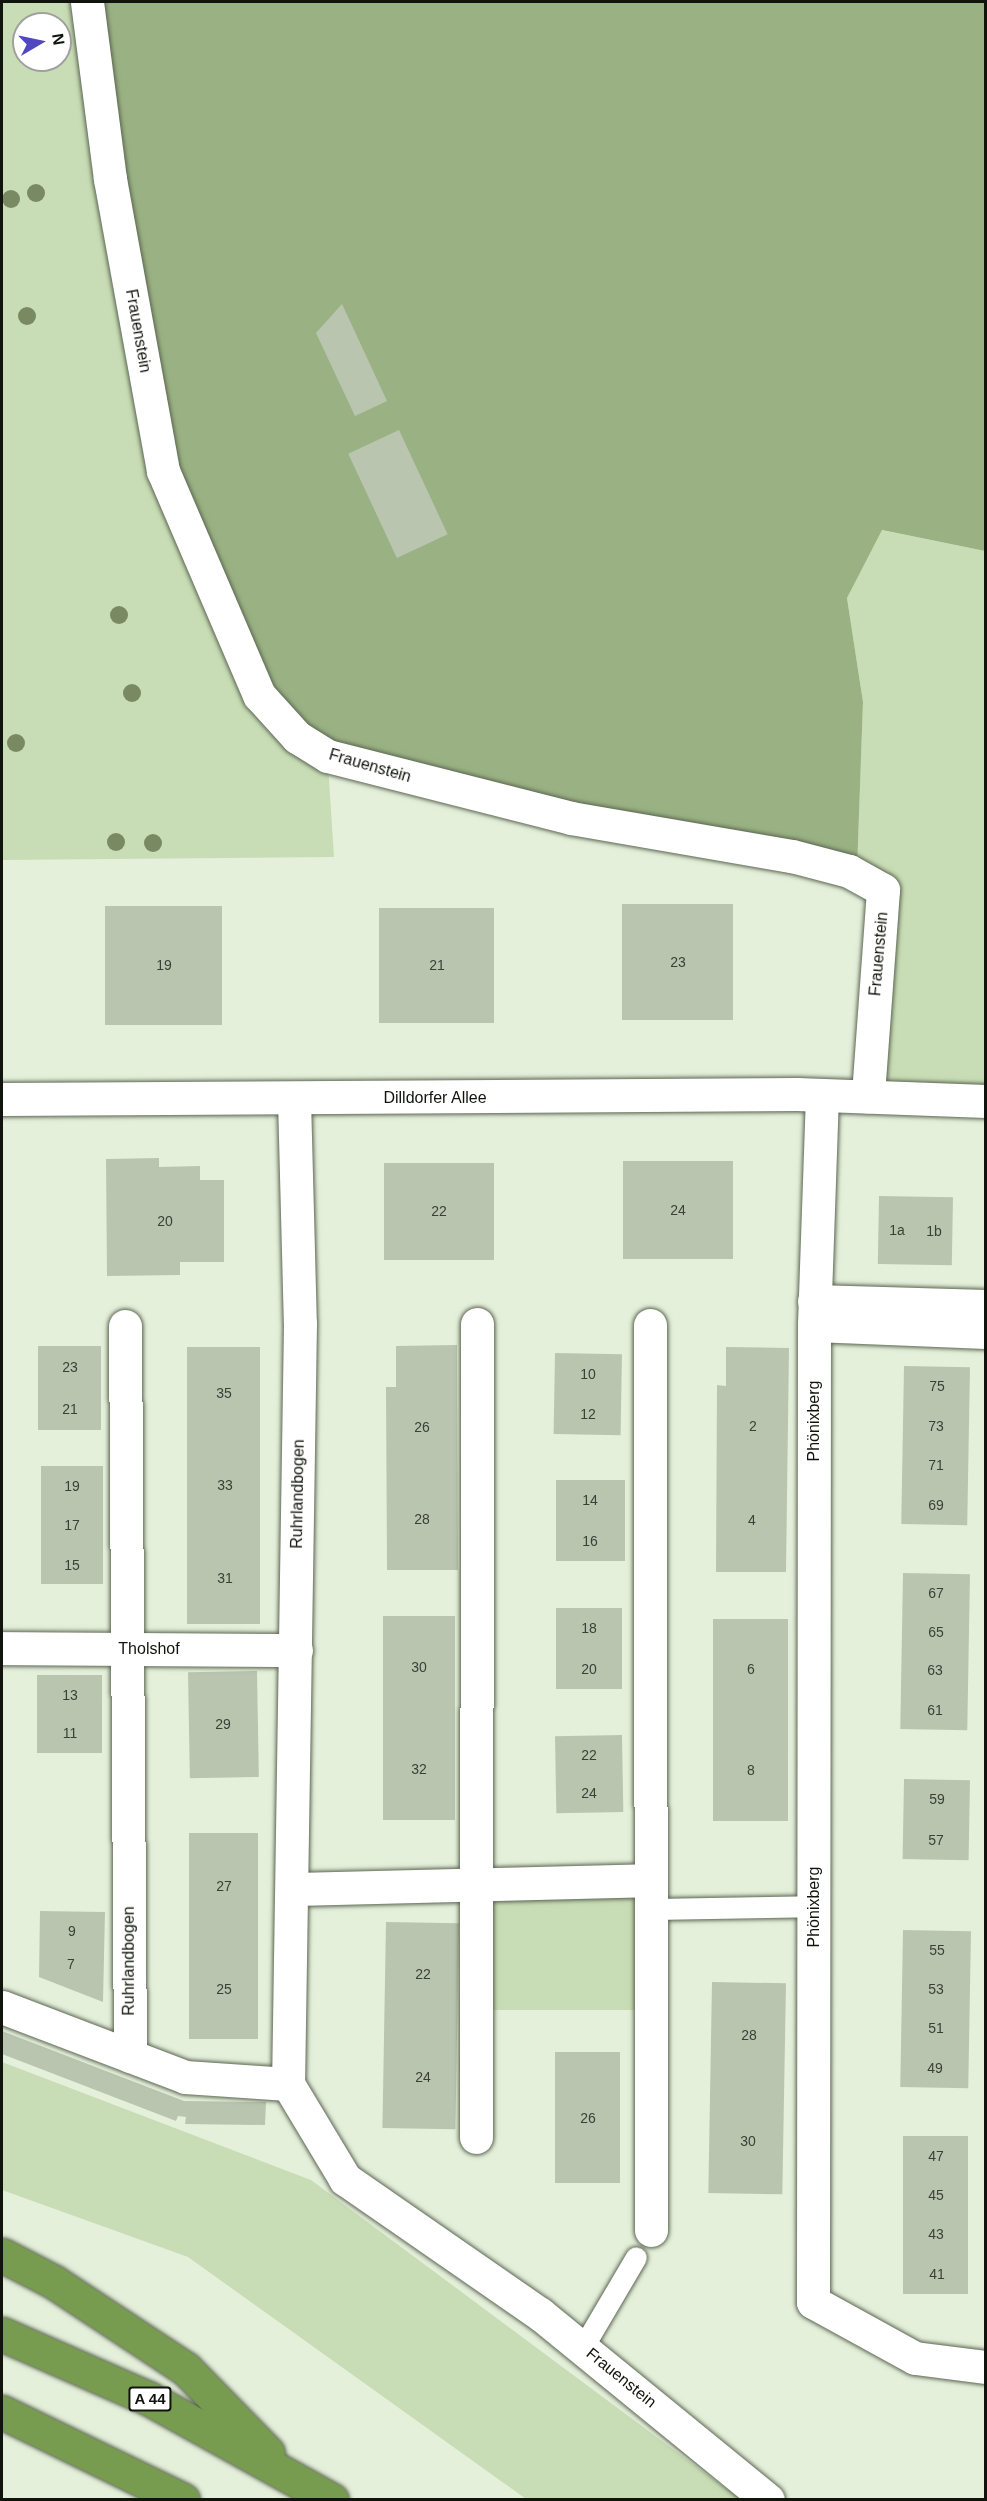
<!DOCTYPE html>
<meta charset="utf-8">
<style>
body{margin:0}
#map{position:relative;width:987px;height:2501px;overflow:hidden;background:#e5f0db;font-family:Helvetica,sans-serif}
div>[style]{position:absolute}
.green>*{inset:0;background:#c8ddb5;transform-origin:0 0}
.forest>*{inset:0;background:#9ab283}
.building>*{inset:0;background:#bac5b0;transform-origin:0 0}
.roads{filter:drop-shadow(0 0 2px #5c6653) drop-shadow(0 0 2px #5c6653)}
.lane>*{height:21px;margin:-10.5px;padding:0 10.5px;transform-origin:10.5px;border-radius:10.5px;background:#fff}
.street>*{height:33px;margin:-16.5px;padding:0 16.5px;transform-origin:16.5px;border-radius:16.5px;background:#fff}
.highway>*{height:33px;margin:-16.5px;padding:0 16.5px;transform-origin:16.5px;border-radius:16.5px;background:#779c50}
.trees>*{width:18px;height:18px;margin:-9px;border-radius:50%;background:#798a63}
span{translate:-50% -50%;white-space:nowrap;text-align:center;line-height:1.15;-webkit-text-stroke:4.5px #fff;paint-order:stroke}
.number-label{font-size:14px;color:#3b4036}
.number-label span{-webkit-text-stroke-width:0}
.shield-label span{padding:2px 4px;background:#fff;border:2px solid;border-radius:4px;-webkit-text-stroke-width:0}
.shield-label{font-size:15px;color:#11140d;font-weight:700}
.street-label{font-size:16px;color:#11140d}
.frame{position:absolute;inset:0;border:3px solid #11140d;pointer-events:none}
.north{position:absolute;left:12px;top:12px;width:60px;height:60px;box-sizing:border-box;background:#fff;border:2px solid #a0a19e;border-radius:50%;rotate:81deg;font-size:16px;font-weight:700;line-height:24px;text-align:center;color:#11140d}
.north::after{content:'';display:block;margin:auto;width:21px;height:27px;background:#5148bf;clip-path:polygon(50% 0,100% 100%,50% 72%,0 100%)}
</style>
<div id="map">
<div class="green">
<div style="clip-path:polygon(evenodd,2px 2px,81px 2px,328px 764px,334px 857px,2px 860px,2px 2px,24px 24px,60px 24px,60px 60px,24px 60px,24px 24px)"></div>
<div style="clip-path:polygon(881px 530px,985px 551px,985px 1098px,872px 1094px,887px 911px,857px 872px,863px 702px,847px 598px)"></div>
<div style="left:486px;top:1888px;width:160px;height:122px"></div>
<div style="clip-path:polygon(2px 2062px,311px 2180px,740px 2499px,526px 2499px,188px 2257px,2px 2190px)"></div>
</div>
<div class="forest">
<div style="clip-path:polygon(96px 2px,985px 2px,985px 551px,882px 530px,847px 598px,863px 702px,857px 872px,332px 754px,267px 691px,169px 467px)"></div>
</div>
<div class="building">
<div style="clip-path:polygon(342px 304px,387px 401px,355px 416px,316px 333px)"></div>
<div style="left:399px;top:430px;width:115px;height:56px;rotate:65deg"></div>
<div style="left:622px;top:904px;width:111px;height:116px"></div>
<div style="left:105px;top:906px;width:117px;height:119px"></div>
<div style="left:379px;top:908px;width:115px;height:115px"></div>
<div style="clip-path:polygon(159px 1158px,159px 1167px,200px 1166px,200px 1180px,224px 1180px,224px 1262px,180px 1262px,180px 1275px,107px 1276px,106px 1159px)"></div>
<div style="left:623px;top:1161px;width:110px;height:98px"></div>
<div style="left:384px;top:1163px;width:110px;height:97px"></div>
<div style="left:879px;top:1196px;width:74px;height:68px;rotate:1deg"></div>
<div style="clip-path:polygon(457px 1345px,458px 1570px,387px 1570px,386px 1387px,396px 1387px,396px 1346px)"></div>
<div style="left:38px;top:1346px;width:63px;height:84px"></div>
<div style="left:187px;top:1347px;width:73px;height:277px"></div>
<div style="clip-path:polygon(726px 1347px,789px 1348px,786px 1572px,716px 1572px,717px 1385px,726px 1386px)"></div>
<div style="left:555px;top:1353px;width:67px;height:81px;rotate:1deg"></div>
<div style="left:904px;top:1366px;width:66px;height:158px;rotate:1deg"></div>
<div style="left:41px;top:1466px;width:62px;height:118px"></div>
<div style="left:556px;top:1480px;width:69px;height:81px"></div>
<div style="left:903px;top:1573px;width:67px;height:156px;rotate:1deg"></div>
<div style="left:556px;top:1608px;width:66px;height:81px"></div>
<div style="left:383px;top:1616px;width:72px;height:204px"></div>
<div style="left:713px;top:1619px;width:75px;height:202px"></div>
<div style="left:257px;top:1671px;width:106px;height:69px;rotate:89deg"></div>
<div style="left:37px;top:1675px;width:65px;height:78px"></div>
<div style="left:622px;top:1735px;width:77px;height:67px;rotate:89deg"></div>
<div style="left:904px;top:1779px;width:66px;height:80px;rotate:1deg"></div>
<div style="left:258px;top:1833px;width:206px;height:69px;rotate:90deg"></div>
<div style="clip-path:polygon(40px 1911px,105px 1912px,103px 2002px,39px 1977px)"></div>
<div style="left:386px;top:1922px;width:73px;height:206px;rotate:1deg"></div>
<div style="left:903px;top:1930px;width:68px;height:157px;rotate:1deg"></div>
<div style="left:712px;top:1982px;width:74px;height:211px;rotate:1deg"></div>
<div style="clip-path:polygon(2px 2031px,184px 2101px,266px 2102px,265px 2125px,185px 2124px,186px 2117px,178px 2116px,176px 2121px,2px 2054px)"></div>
<div style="left:620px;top:2052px;width:131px;height:65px;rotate:90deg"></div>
<div style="left:903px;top:2136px;width:65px;height:158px"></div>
</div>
<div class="roads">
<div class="lane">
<div style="left:650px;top:1909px;width:164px;rotate:-1deg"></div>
<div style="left:583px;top:2347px;width:104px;rotate:-59.5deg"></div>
</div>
<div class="street">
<div style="left:87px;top:2px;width:178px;rotate:82.6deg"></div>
<div style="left:110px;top:179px;width:297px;rotate:79.7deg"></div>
<div style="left:163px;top:471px;width:244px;rotate:66.8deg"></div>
<div style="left:259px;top:695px;width:57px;rotate:47.9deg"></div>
<div style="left:297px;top:737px;width:36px;rotate:32deg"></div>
<div style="left:328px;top:756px;width:251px;rotate:14.3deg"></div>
<div style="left:571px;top:818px;width:224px;rotate:9.8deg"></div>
<div style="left:792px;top:856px;width:59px;rotate:14.7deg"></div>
<div style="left:849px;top:871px;width:39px;rotate:29deg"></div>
<div style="left:883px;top:890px;width:207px;rotate:94.2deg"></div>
<div style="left:822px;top:1095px;width:230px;rotate:92deg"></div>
<div style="left:814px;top:1325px;width:977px;rotate:90.06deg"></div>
<div style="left:813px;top:2302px;width:116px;rotate:28.8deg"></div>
<div style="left:915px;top:2358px;width:72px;rotate:7.2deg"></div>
<div style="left:2px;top:1099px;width:795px;rotate:-0.36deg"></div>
<div style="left:797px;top:1094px;width:189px;rotate:2.1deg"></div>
<div style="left:294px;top:1099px;width:224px;rotate:88.5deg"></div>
<div style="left:300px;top:1323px;width:761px;rotate:90.9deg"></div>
<div style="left:288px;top:2084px;width:111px;rotate:59deg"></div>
<div style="left:345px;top:2179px;width:237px;rotate:34.7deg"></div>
<div style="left:540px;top:2314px;width:294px;rotate:39.2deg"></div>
<div style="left:814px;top:1301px;width:172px;rotate:1.7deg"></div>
<div style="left:650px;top:1325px;width:905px;rotate:89.94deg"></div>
<div style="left:814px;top:1325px;width:172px;rotate:2.3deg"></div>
<div style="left:125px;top:1326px;width:730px;rotate:89.61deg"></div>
<div style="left:2px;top:1648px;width:294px;rotate:0.4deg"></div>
<div style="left:292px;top:1889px;width:358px;rotate:-1.4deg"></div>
<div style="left:2px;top:2007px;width:196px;rotate:20.9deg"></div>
<div style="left:185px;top:2077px;width:103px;rotate:3.9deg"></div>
<div style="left:476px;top:2137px;width:813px;rotate:-89.93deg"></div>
</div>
<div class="highway">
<div style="left:2px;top:2255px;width:59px;rotate:27.4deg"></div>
<div style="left:54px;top:2282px;width:158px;rotate:33.4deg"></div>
<div style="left:186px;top:2369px;width:117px;rotate:45.7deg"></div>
<div style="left:2px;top:2334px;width:159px;rotate:23.7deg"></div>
<div style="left:148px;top:2398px;width:210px;rotate:29deg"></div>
<div style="left:2px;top:2412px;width:201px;rotate:25.9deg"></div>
</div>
</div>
<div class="trees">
<div style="left:36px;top:193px"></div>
<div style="left:11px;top:199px"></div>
<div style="left:27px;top:316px"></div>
<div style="left:119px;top:615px"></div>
<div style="left:132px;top:693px"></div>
<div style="left:16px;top:743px"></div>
<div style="left:116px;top:842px"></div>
<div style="left:153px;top:843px"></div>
</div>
<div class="number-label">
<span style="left:678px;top:962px">23</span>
<span style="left:164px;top:965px">19</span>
<span style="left:437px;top:965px">21</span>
<span style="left:678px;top:1210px">24</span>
<span style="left:439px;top:1211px">22</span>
<span style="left:165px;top:1221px">20</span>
<span style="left:897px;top:1230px">1a</span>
<span style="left:934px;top:1231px">1b</span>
<span style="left:70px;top:1367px">23</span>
<span style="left:588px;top:1374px">10</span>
<span style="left:937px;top:1386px">75</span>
<span style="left:224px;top:1393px">35</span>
<span style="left:70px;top:1409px">21</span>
<span style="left:588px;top:1414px">12</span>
<span style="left:753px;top:1426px">2</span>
<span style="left:936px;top:1426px">73</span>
<span style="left:422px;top:1427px">26</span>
<span style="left:936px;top:1465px">71</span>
<span style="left:225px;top:1485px">33</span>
<span style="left:72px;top:1486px">19</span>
<span style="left:590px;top:1500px">14</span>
<span style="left:936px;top:1505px">69</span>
<span style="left:422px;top:1519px">28</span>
<span style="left:752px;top:1520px">4</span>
<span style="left:72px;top:1525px">17</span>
<span style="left:590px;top:1541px">16</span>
<span style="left:72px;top:1565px">15</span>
<span style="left:225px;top:1578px">31</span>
<span style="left:936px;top:1593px">67</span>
<span style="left:589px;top:1628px">18</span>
<span style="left:936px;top:1632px">65</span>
<span style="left:419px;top:1667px">30</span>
<span style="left:589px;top:1669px">20</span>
<span style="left:751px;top:1669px">6</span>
<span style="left:935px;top:1670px">63</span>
<span style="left:70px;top:1695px">13</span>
<span style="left:935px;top:1710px">61</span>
<span style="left:223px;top:1724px">29</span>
<span style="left:70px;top:1733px">11</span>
<span style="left:589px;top:1755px">22</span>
<span style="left:419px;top:1769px">32</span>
<span style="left:751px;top:1770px">8</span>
<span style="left:589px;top:1793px">24</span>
<span style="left:937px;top:1799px">59</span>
<span style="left:936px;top:1840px">57</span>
<span style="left:224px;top:1886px">27</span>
<span style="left:72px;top:1931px">9</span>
<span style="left:937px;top:1950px">55</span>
<span style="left:71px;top:1964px">7</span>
<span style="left:423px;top:1974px">22</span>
<span style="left:224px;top:1989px">25</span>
<span style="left:936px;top:1989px">53</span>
<span style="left:936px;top:2028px">51</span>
<span style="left:749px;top:2035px">28</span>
<span style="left:935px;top:2068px">49</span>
<span style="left:423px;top:2077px">24</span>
<span style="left:588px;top:2118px">26</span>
<span style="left:748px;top:2141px">30</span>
<span style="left:936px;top:2156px">47</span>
<span style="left:936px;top:2195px">45</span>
<span style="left:936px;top:2234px">43</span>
<span style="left:937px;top:2274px">41</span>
</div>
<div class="shield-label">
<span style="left:150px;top:2399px">A 44</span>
</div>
<div class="street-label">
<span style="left:138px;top:331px;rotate:80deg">Frauenstein</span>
<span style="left:370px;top:766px;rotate:16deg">Frauenstein</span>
<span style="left:879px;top:954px;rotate:-85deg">Frauenstein</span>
<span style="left:435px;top:1098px">Dilldorfer Allee</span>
<span style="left:814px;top:1421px;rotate:-90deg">Phönixberg</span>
<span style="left:298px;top:1494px;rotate:-89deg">Ruhrlandbogen</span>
<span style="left:149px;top:1649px">Tholshof</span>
<span style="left:814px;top:1907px;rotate:-90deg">Phönixberg</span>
<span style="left:129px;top:1961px;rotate:-90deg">Ruhrlandbogen</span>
<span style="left:621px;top:2378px;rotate:39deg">Frauenstein</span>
</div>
<div class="frame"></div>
<div class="north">N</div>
</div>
